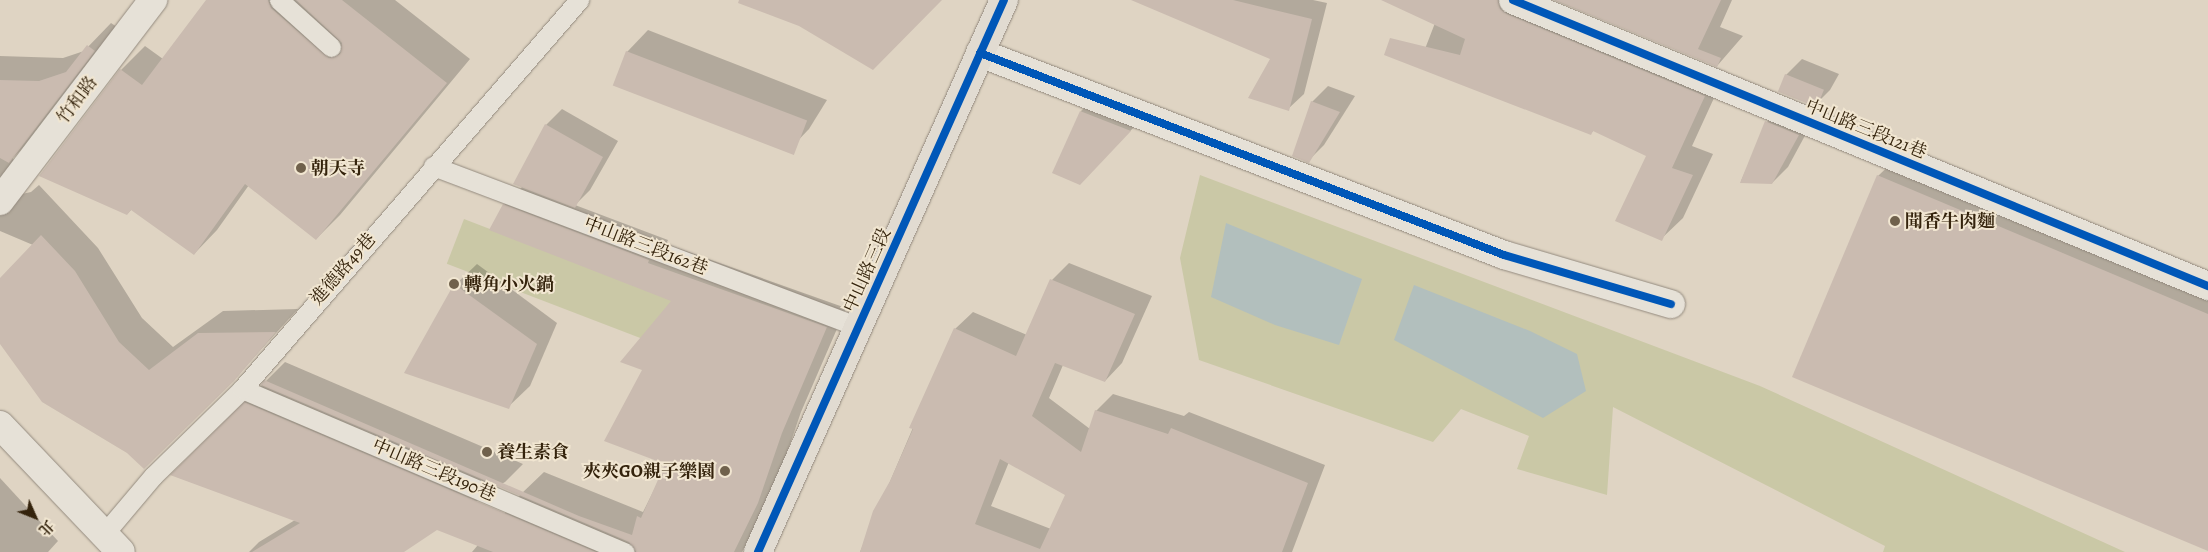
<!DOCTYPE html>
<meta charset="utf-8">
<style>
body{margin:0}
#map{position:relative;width:2208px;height:552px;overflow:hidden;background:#dfd4c3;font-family:Alegreya,"Noto Serif TC",serif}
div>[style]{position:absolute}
.green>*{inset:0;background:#cac8a6;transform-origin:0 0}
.water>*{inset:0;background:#b2bfbd}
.shadow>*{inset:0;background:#0003}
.building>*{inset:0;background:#cabbb0;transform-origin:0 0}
.roads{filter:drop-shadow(0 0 1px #938a7e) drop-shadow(0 0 1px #938a7e)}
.lane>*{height:19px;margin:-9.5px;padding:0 9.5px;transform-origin:9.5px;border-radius:9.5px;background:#e6e1d7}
.street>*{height:28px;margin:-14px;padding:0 14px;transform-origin:14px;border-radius:14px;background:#e6e1d7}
.primary>*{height:28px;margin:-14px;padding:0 14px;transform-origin:14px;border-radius:14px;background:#e1dbd1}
.cycleway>*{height:8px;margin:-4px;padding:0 4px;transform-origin:4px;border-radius:4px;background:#0057b8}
.dots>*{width:14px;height:14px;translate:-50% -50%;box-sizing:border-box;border:2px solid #f1e6d1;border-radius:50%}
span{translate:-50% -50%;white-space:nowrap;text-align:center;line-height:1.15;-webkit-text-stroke:4px #f1e6d1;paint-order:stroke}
.street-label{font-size:18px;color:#34230c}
.poi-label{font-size:18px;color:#34230c;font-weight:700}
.left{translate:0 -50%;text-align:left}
.right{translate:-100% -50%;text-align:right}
.north{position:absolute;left:10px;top:492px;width:50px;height:50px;-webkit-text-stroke:4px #f1e6d1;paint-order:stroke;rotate:134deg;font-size:14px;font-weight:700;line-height:20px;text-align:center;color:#34230c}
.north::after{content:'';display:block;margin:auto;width:18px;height:22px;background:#34230c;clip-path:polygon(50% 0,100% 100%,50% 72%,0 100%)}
</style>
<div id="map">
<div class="green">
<div style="clip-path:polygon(1200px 175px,1760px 386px,2125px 552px,1883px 552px,1885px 546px,1613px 407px,1607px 495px,1517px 469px,1529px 436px,1461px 409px,1433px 442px,1199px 360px,1180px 258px)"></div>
<div style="left:464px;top:219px;width:362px;height:48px;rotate:21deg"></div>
</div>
<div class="water">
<div style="clip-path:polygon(1226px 223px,1362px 279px,1339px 345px,1275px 325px,1211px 297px)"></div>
<div style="clip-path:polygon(1414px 285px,1530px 331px,1577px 354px,1586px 391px,1543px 418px,1394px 340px)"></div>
</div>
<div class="shadow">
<div style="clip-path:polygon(207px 0,395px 0,470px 59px,340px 215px,316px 239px,249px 185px,217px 230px,194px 254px,132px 209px,127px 214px,41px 175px,121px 70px,145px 46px,163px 59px)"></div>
<div style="clip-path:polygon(1134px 0,1313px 0,1327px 3px,1304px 94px,1288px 109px,1271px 58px)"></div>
<div style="clip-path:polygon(1384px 0,1545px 0,1725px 74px,1692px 146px,1713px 154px,1683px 218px,1661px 239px,1648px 155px,1594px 130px,1591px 133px,1418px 67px,1435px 23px)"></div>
<div style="clip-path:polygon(1554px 0,1732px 0,1720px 27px,1743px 36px,1717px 66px)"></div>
<div style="clip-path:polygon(111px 23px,117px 27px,33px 138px,13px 158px,22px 194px,31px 192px,39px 185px,98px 248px,142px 318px,173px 347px,223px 311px,298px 309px,233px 380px,128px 452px,0 341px,0 279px,33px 245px,0 231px,0 56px,63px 58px,84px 51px)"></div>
<div style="clip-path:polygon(648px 30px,827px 100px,809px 129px,788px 151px,627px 52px)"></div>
<div style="clip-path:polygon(1802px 59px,1839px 74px,1830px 90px,1814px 106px,1786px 75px)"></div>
<div style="clip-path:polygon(1328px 86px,1355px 96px,1324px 145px,1308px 161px,1312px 102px)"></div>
<div style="clip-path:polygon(1094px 98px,1143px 118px,1092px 170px,1081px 111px)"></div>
<div style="clip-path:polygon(1782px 106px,1814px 119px,1788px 167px,1772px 183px,1741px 181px,1767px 122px)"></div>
<div style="clip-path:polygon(562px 109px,618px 141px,590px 190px,575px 205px,668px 240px,666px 244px,846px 308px,801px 412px,777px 482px,742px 552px,472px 552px,521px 494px,544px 472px,643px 512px,667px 464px,644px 370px,673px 300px,504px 205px,522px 187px,546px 125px)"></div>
<div style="clip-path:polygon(1900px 155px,2208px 284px,2208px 550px,1878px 176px)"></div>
<div style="clip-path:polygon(evenodd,1069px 263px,1152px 296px,1122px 363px,1105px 381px,1063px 365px,1049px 398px,1090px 429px,1096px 411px,1113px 394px,1184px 416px,1189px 412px,1325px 465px,1292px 552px,860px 552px,955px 329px,973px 312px,1027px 335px,1052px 280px,1069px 263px,1009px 462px,1067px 495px,1051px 529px,991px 506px,1009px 462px)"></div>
<div style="clip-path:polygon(477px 264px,557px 323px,530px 386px,508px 407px,406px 372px,455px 285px)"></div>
<div style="clip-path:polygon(285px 362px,523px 464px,505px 482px,500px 485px,495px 483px,477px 501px,402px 552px,249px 552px,259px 542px,295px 520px,172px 475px)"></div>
<div style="clip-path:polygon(0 478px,58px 541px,48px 552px,0 552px)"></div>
</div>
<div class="building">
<div style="clip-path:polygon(206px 0,268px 0,271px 8px,329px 58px,340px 54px,342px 43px,296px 0,342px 0,447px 83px,316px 240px,245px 184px,194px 255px,131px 210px,127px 215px,39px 176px,120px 69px,142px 85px)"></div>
<div style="clip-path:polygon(739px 0,942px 0,873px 70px,799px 26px,738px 3px)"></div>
<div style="clip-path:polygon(1131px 0,1233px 0,1312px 19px,1289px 111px,1248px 98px,1270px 59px)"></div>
<div style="clip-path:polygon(1381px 0,1498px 0,1500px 9px,1507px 14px,1705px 96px,1672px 168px,1693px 175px,1662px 241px,1615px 221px,1646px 156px,1593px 131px,1591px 135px,1384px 55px,1390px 38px,1460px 55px,1465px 39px)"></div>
<div style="clip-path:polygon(1554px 0,1721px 0,1698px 49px,1721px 58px,1717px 67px)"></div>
<div style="clip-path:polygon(87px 45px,95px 51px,9px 163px,0 158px,0 80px,39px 81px,66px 72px)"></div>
<div style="left:626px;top:51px;width:194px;height:37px;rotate:21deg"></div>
<div style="left:1785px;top:74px;width:42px;height:19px;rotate:22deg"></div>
<div style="clip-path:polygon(1311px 101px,1340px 112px,1309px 163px,1292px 156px)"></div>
<div style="clip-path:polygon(1080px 111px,1131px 131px,1080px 185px,1052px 173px)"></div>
<div style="clip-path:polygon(1765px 121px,1799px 135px,1772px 184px,1740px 183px)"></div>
<div style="clip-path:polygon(545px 124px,603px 157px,575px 208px,513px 184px)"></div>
<div style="clip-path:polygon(1877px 175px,2208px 314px,2208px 551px,1792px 377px)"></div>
<div style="clip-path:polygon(503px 204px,649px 260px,648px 263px,827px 327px,782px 433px,758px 503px,734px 552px,636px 552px,629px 542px,261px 385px,264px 380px,579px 516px,632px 535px,637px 516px,641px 518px,665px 464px,604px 441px,642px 370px,620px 362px,671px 301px,489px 230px)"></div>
<div style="clip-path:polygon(41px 235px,75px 271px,119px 342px,149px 370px,198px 333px,276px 332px,234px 381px,144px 469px,127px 453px,42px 402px,0 344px,0 278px)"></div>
<div style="clip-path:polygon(evenodd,1050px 279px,1135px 314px,1105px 382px,1055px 363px,1032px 416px,1081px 452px,1095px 410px,1168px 434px,1171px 428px,1308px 483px,1282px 552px,860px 552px,873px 511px,890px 481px,913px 429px,909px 428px,954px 328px,1016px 356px,1050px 279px,1000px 459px,1065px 495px,1040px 549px,975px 524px,1000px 459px)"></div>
<div style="clip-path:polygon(454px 284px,537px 344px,509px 409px,404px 373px)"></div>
<div style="clip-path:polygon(244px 402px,596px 552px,493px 552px,437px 530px,404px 552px,252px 552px,300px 523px,170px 475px)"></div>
</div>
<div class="roads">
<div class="lane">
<div style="left:279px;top:0;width:70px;rotate:42.1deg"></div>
<div style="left:433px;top:166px;width:454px;rotate:20.7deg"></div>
<div style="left:242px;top:389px;width:416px;rotate:23.1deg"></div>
<div style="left:104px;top:534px;width:76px;rotate:-49.8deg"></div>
<div style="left:153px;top:476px;width:124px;rotate:-44.3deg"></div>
<div style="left:242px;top:389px;width:515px;rotate:-49.1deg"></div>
</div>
<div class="street">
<div style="left:1513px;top:0;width:752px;rotate:22.37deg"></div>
<div style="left:980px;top:53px;width:562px;rotate:21.08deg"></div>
<div style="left:1504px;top:255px;width:174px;rotate:16.4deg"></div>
<div style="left:0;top:201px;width:253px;rotate:-52.7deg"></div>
<div style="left:0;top:425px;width:175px;rotate:46.4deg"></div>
</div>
<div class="primary">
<div style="left:758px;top:552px;width:604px;rotate:-65.98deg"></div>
</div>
</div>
<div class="cycleway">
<div style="left:1513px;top:0;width:752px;rotate:22.37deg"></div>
<div style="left:980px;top:53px;width:562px;rotate:21.08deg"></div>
<div style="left:1504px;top:255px;width:174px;rotate:16.4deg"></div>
<div style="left:758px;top:552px;width:604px;rotate:-65.98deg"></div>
</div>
<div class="dots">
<div style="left:301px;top:168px;background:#70614c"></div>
<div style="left:1895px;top:221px;background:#70614c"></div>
<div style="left:454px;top:284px;background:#70614c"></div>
<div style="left:487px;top:452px;background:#70614c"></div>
<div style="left:725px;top:471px;background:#70614c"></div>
</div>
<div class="street-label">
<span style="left:77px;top:100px;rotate:-53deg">竹和路</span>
<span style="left:1866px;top:129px;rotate:22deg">中山路三段121巷</span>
<span style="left:646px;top:246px;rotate:21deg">中山路三段162巷</span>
<span style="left:343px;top:269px;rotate:-49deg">進德路49巷</span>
<span style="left:867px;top:270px;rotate:-66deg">中山路三段</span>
<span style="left:434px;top:470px;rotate:23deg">中山路三段190巷</span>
</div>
<div class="poi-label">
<span class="left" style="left:311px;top:168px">朝天寺</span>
<span class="left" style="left:1905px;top:221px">聞香牛肉麵</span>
<span class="left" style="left:464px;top:284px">轉角小火鍋</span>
<span class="left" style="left:497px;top:452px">養生素食</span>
<span class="right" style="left:715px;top:471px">夾夾GO親子樂園</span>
</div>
<div class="north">北</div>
</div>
